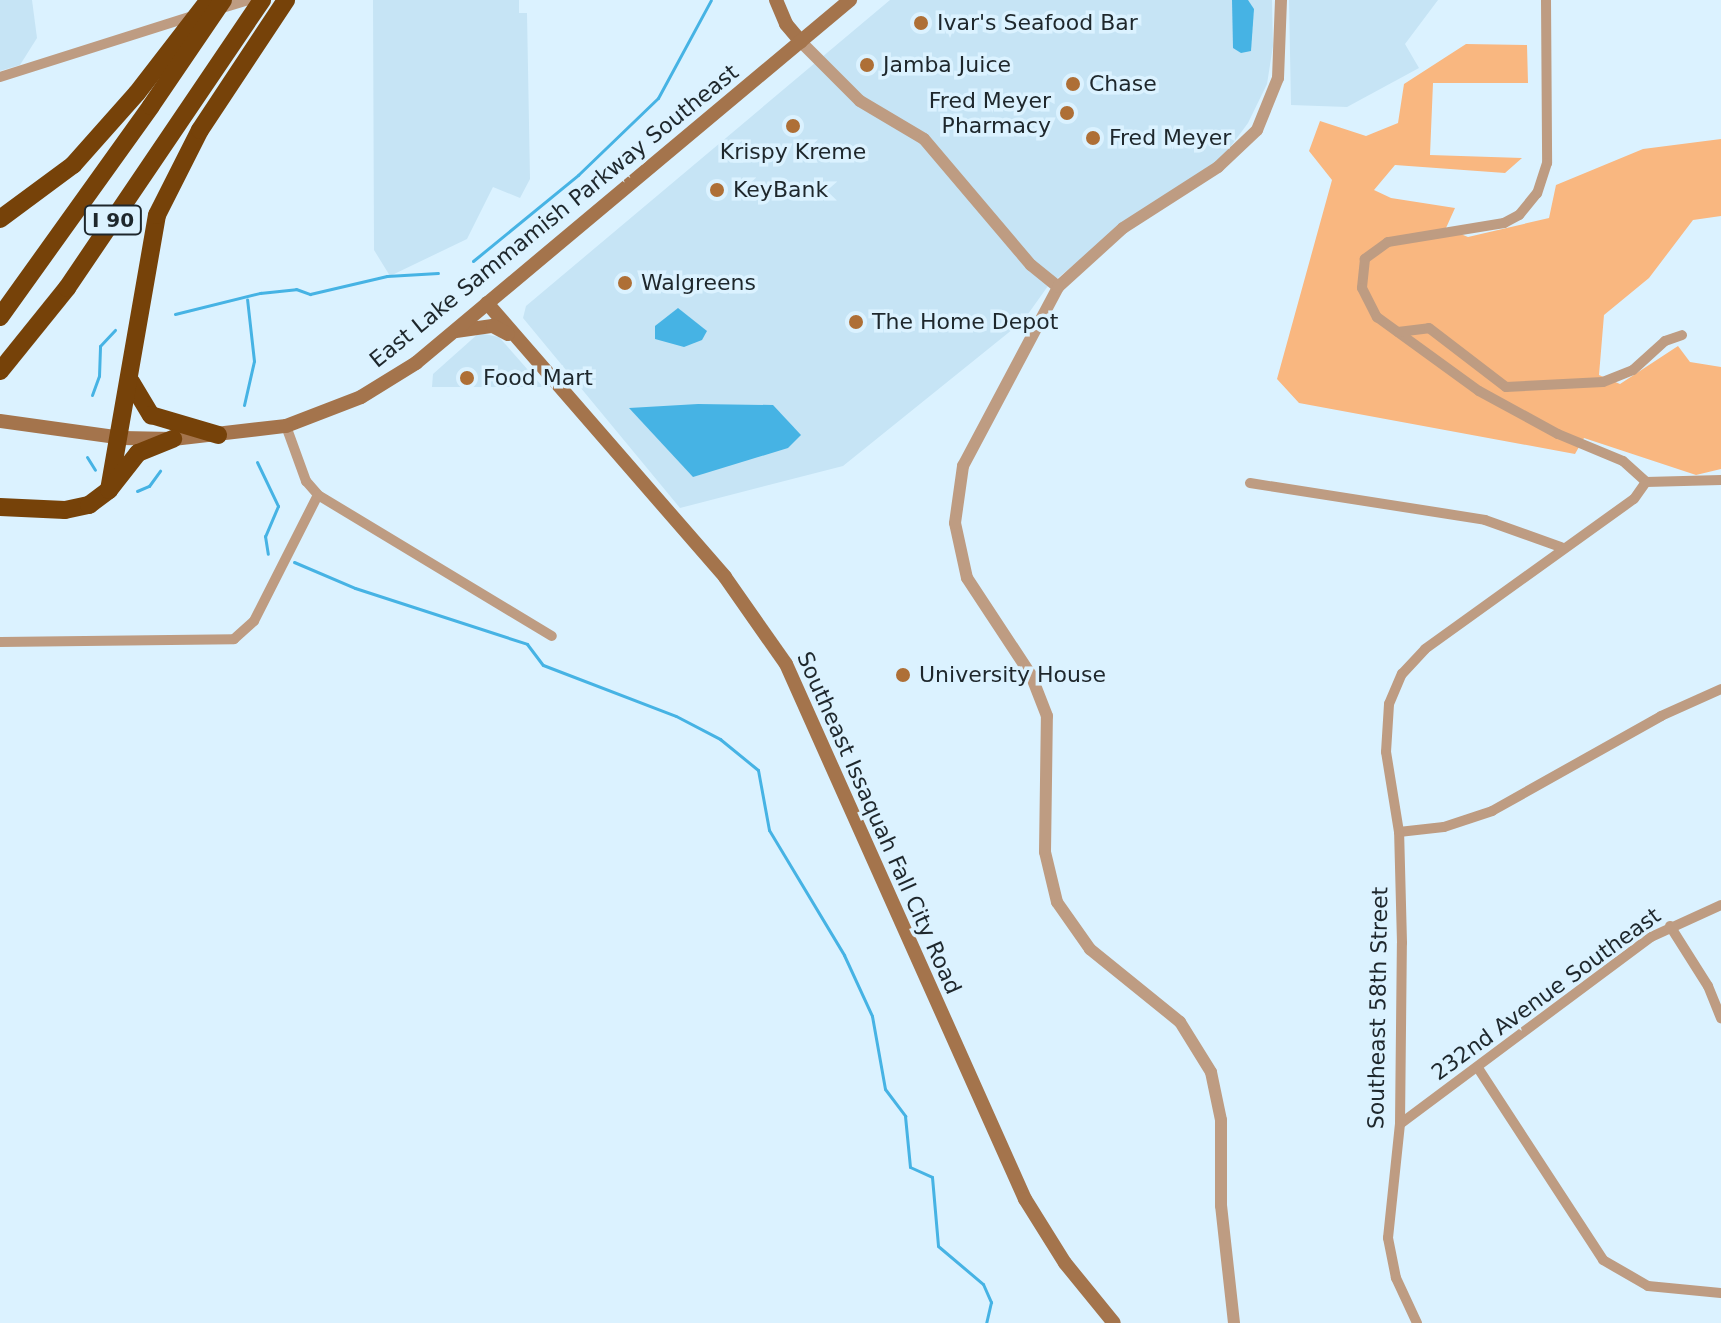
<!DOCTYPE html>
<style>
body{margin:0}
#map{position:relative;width:1721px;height:1323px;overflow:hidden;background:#dbf2ff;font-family:"DejaVu Sans",sans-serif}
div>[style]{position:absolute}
.built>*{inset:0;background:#c6e4f5}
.green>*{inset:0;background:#f9b780}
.water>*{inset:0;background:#46b3e4}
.stream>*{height:3px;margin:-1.5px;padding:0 1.5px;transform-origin:1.5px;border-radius:1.5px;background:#46b3e4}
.minor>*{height:10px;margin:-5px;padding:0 5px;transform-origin:5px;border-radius:5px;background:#be9c82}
.tertiary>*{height:12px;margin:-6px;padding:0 6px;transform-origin:6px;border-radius:6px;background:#be9c82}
.secondary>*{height:14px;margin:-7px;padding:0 7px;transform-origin:7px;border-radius:7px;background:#a4744c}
.motorway>*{height:18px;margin:-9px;padding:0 9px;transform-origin:9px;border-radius:9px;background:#764209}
.motorway-bridge>*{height:18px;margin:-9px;padding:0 9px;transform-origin:9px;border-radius:9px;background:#764209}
.dots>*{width:22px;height:22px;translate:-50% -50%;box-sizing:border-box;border:4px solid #dbf2ff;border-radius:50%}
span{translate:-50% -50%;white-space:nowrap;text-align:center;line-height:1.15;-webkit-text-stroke:7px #dbf2ff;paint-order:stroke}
.shield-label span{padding:2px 6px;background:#dbf2ff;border:2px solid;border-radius:6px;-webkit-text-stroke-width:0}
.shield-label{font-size:20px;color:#1e272c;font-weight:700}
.poi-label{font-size:22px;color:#1e272c}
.left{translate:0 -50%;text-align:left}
.right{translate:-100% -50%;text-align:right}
.street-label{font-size:22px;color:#1e272c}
</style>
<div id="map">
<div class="built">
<div style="clip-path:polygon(0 0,32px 0,37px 38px,20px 65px,0 71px)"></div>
<div style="clip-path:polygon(373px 0,519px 0,519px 13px,527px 13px,530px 179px,520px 198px,493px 187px,467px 239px,390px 276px,374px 250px)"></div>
<div style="clip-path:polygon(890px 0,1272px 0,1273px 46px,1267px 84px,1248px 123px,1217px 165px,1127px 221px,1048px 286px,1023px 321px,843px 466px,680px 508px,523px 318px,526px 306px)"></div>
<div style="clip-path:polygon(1289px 0,1438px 0,1405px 44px,1419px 68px,1347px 107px,1291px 105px)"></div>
<div style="clip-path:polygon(479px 333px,499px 337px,543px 387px,432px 387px,433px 374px)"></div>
</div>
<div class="green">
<div style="clip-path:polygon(1466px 44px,1527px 45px,1528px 83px,1433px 83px,1430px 155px,1522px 158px,1505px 173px,1395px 165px,1374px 190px,1391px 198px,1455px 208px,1446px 228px,1468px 237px,1549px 218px,1556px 185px,1643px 149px,1721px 139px,1721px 216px,1693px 220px,1649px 278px,1604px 315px,1599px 375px,1620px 384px,1678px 346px,1690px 362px,1721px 367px,1721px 469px,1696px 475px,1584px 438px,1575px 454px,1299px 403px,1277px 379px,1332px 180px,1309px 151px,1320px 121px,1366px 136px,1398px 123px,1404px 84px)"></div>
</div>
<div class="water">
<div style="clip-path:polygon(1232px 0,1248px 0,1254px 9px,1251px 51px,1241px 53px,1233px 48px)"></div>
<div style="clip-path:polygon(678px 308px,707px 331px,702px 340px,684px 347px,655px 339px,655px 326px)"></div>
<div style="clip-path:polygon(698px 404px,773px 405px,801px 435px,788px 448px,693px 477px,629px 408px)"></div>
</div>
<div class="stream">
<div style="left:473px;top:261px;width:136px;rotate:-39.3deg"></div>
<div style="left:578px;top:175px;width:111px;rotate:-43.9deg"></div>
<div style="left:658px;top:98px;width:111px;rotate:-61.6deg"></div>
<div style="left:175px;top:314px;width:88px;rotate:-13.9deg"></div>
<div style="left:260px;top:293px;width:36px;rotate:-6deg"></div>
<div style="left:296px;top:289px;width:15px;rotate:20deg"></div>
<div style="left:310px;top:294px;width:79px;rotate:-13.2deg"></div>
<div style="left:387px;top:276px;width:51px;rotate:-3.4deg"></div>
<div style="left:92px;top:395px;width:20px;rotate:-70deg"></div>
<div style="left:99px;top:376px;width:30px;rotate:-88deg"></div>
<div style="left:100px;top:346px;width:22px;rotate:-47deg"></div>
<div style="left:244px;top:405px;width:45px;rotate:-77.2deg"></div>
<div style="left:254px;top:361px;width:62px;rotate:-96.4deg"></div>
<div style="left:87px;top:457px;width:15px;rotate:58deg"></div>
<div style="left:257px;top:462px;width:49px;rotate:64.5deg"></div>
<div style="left:278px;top:506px;width:33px;rotate:113deg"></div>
<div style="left:265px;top:536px;width:18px;rotate:81deg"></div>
<div style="left:137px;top:491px;width:13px;rotate:-23deg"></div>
<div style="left:149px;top:486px;width:19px;rotate:-54deg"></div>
<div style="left:294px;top:562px;width:66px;rotate:23.1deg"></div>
<div style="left:355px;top:588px;width:181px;rotate:18deg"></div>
<div style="left:527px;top:644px;width:26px;rotate:53deg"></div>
<div style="left:543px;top:665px;width:142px;rotate:21deg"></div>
<div style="left:676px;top:716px;width:50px;rotate:27.6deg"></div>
<div style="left:720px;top:739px;width:49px;rotate:39.2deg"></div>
<div style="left:758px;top:770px;width:61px;rotate:79.6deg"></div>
<div style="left:769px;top:830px;width:146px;rotate:59deg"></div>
<div style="left:844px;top:955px;width:67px;rotate:65.3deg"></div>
<div style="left:872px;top:1016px;width:74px;rotate:79.9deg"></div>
<div style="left:885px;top:1089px;width:34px;rotate:53deg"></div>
<div style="left:905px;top:1116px;width:51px;rotate:84.4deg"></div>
<div style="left:910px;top:1167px;width:24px;rotate:24deg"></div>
<div style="left:932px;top:1177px;width:69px;rotate:85deg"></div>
<div style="left:938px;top:1246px;width:59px;rotate:40.2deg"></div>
<div style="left:983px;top:1284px;width:20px;rotate:66deg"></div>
<div style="left:991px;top:1302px;width:22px;rotate:103deg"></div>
</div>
<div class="minor">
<div style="left:1546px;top:0;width:163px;rotate:89.6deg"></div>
<div style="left:1547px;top:163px;width:32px;rotate:108deg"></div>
<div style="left:1537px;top:193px;width:28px;rotate:129deg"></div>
<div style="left:1519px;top:215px;width:17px;rotate:152deg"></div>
<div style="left:1504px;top:223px;width:118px;rotate:170.7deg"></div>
<div style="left:1388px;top:242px;width:29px;rotate:144deg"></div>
<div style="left:1365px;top:259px;width:29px;rotate:96deg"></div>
<div style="left:1362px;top:288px;width:33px;rotate:63deg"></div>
<div style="left:1377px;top:317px;width:126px;rotate:36deg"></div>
<div style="left:1479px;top:391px;width:90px;rotate:28.6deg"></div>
<div style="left:1558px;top:434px;width:70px;rotate:22.6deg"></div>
<div style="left:1623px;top:461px;width:31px;rotate:42deg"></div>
<div style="left:219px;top:9px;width:31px;rotate:-17deg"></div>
<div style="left:0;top:77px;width:206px;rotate:-17.6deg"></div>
<div style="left:1398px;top:332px;width:31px;rotate:-7deg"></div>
<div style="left:1429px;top:328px;width:97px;rotate:37.5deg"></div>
<div style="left:1506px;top:387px;width:97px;rotate:-3deg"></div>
<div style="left:1603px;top:382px;width:32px;rotate:-22deg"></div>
<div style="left:1633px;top:370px;width:43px;rotate:-42.2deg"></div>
<div style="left:1665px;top:341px;width:18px;rotate:-19deg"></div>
<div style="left:286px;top:426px;width:59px;rotate:70deg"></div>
<div style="left:306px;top:481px;width:18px;rotate:49deg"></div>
<div style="left:318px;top:495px;width:273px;rotate:31.1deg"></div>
<div style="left:1646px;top:482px;width:75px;rotate:-1.5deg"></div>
<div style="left:1250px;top:483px;width:238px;rotate:8.9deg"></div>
<div style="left:1485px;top:520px;width:81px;rotate:19.6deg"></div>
<div style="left:0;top:642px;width:234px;rotate:-0.7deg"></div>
<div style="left:234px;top:639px;width:27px;rotate:-42deg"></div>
<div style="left:254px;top:621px;width:141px;rotate:-63.1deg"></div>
<div style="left:1399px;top:832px;width:45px;rotate:-6.3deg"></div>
<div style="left:1444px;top:827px;width:51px;rotate:-18.4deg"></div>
<div style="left:1492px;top:811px;width:194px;rotate:-29.3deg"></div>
<div style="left:1661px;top:716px;width:66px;rotate:-24.2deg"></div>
<div style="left:1670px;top:926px;width:71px;rotate:57.7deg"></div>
<div style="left:1708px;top:986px;width:35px;rotate:68deg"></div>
<div style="left:1478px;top:1068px;width:229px;rotate:56.9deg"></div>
<div style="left:1603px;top:1260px;width:52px;rotate:30deg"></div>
<div style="left:1648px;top:1286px;width:73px;rotate:5.5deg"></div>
<div style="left:1400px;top:1124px;width:313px;rotate:-36.7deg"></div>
<div style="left:1651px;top:937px;width:77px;rotate:-24.6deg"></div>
<div style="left:1417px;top:1323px;width:50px;rotate:-115deg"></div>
<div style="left:1396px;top:1278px;width:41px;rotate:-101.3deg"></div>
<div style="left:1388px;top:1238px;width:115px;rotate:-84deg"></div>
<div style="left:1400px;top:1124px;width:181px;rotate:-89.4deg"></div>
<div style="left:1402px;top:943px;width:111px;rotate:-91.5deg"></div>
<div style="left:1399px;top:832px;width:81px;rotate:-99.2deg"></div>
<div style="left:1386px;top:752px;width:48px;rotate:-86.4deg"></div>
<div style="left:1389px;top:704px;width:33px;rotate:-67deg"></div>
<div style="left:1402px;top:674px;width:34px;rotate:-47deg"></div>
<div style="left:1425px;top:649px;width:257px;rotate:-35.7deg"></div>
<div style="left:1634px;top:499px;width:21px;rotate:-55deg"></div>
</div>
<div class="tertiary">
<div style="left:801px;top:42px;width:83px;rotate:45deg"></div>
<div style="left:860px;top:101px;width:74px;rotate:30.7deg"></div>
<div style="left:924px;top:139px;width:165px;rotate:49.7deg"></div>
<div style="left:1031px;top:265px;width:35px;rotate:39deg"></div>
<div style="left:1234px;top:1323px;width:118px;rotate:-96.3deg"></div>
<div style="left:1221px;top:1206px;width:86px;rotate:-90deg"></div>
<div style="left:1221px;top:1120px;width:49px;rotate:-101.8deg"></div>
<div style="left:1211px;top:1072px;width:59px;rotate:-121.8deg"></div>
<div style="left:1180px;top:1022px;width:116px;rotate:-141deg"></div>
<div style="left:1090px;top:949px;width:57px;rotate:-125.1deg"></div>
<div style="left:1057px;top:902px;width:51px;rotate:-103.5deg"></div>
<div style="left:1045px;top:852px;width:136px;rotate:-89.2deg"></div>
<div style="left:1047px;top:716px;width:44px;rotate:-111.3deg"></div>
<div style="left:1031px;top:675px;width:116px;rotate:-123.4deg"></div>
<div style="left:967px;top:578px;width:56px;rotate:-102.3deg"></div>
<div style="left:955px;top:523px;width:58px;rotate:-82deg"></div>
<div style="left:963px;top:466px;width:203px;rotate:-62deg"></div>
<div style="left:1058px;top:287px;width:88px;rotate:-42.2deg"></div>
<div style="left:1123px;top:228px;width:113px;rotate:-32.7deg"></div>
<div style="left:1218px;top:167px;width:54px;rotate:-43.5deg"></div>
<div style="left:1257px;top:130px;width:56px;rotate:-68deg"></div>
<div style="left:1278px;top:78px;width:78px;rotate:-87.8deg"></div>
</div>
<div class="secondary">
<div style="left:776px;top:0;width:26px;rotate:67deg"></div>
<div style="left:786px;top:24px;width:23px;rotate:50deg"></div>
<div style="left:487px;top:303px;width:363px;rotate:49deg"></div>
<div style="left:725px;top:577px;width:106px;rotate:55deg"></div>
<div style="left:786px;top:664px;width:586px;rotate:65.93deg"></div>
<div style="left:1025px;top:1199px;width:75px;rotate:58deg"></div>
<div style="left:1065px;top:1263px;width:77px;rotate:50.8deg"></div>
<div style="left:456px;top:331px;width:37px;rotate:-8deg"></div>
<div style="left:493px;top:326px;width:17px;rotate:28deg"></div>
<div style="left:0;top:421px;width:123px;rotate:7.9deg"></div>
<div style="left:122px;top:438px;width:51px;rotate:1.1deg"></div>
<div style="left:173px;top:439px;width:114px;rotate:-6.6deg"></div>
<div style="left:286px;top:426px;width:80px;rotate:-21.1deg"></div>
<div style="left:361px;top:397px;width:65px;rotate:-31.7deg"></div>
<div style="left:416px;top:363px;width:566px;rotate:-39.91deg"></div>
</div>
<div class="motorway">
<div style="left:0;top:219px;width:91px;rotate:-36.5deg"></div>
<div style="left:73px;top:165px;width:96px;rotate:-48.4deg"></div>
<div style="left:0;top:317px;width:259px;rotate:-54.4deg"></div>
<div style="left:0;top:371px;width:107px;rotate:-51.1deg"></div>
<div style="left:67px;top:288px;width:348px;rotate:-55.9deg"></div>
<div style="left:131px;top:382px;width:39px;rotate:59deg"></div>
<div style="left:151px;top:415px;width:70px;rotate:16.6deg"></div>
<div style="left:109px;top:490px;width:279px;rotate:-80.1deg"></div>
<div style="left:157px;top:215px;width:95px;rotate:-63.2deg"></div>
<div style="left:200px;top:130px;width:156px;rotate:-56.5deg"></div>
<div style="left:0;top:507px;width:65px;rotate:2.6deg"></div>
<div style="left:65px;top:510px;width:25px;rotate:-12deg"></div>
<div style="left:89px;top:505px;width:25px;rotate:-37deg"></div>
<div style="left:109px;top:490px;width:47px;rotate:-51.9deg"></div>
<div style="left:138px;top:453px;width:38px;rotate:-22deg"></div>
</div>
<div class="motorway-bridge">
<div style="left:137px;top:93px;width:118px;rotate:-52.3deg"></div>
<div style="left:151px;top:106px;width:128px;rotate:-55.8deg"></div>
</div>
<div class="dots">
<div style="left:921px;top:23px;background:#ae6f36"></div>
<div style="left:867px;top:65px;background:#ae6f36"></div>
<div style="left:1073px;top:84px;background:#ae6f36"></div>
<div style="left:1067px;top:113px;background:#ae6f36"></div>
<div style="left:793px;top:126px;background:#ae6f36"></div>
<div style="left:1093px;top:138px;background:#ae6f36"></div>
<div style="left:717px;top:190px;background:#ae6f36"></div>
<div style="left:625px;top:283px;background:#ae6f36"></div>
<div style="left:856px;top:322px;background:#ae6f36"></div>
<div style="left:467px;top:378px;background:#ae6f36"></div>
<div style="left:903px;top:675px;background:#ae6f36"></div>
</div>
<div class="shield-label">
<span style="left:113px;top:220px">I 90</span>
</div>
<div class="poi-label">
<span class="left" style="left:937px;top:23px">Ivar's Seafood Bar</span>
<span class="left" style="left:883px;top:65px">Jamba Juice</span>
<span class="left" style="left:1089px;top:84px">Chase</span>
<span class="right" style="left:1051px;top:113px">Fred Meyer<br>Pharmacy</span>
<span class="left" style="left:1109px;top:138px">Fred Meyer</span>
<span style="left:793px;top:152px">Krispy Kreme</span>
<span class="left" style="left:733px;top:190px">KeyBank</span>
<span class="left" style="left:641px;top:283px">Walgreens</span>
<span class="left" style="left:872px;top:322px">The Home Depot</span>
<span class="left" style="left:483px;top:378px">Food Mart</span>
<span class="left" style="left:919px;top:675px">University House</span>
</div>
<div class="street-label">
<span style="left:554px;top:216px;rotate:-39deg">East Lake Sammamish Parkway Southeast</span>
<span style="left:879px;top:823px;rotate:66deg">Southeast Issaquah Fall City Road</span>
<span style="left:1546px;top:994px;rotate:-36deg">232nd Avenue Southeast</span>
<span style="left:1378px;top:1008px;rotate:-89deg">Southeast 58th Street</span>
</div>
</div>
